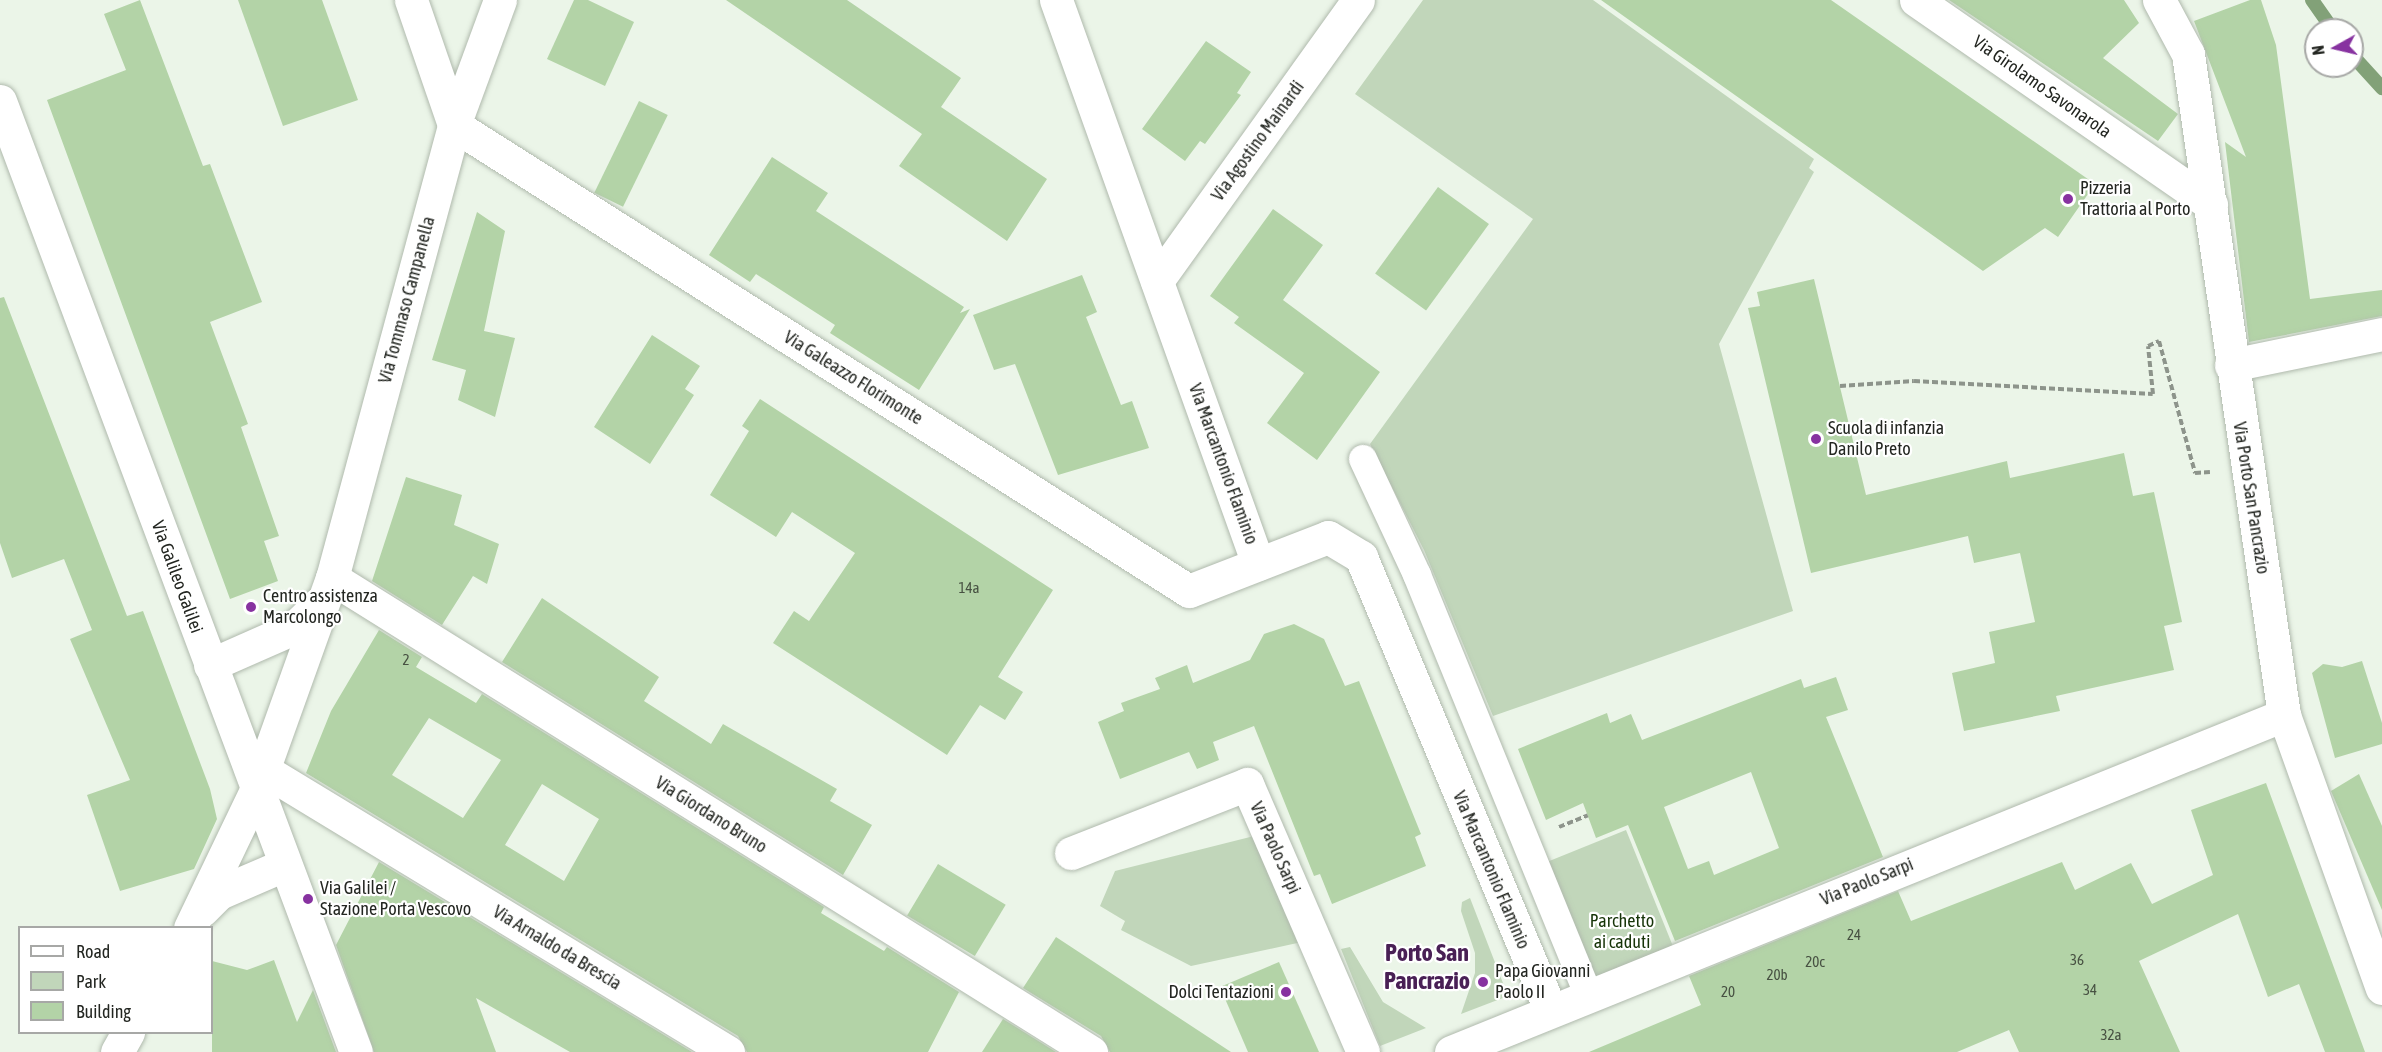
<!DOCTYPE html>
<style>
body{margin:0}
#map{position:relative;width:2382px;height:1052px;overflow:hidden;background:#ebf5e8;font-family:"Asap Condensed",sans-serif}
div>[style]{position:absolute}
.green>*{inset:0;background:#c1d6ba;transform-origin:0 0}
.stream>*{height:14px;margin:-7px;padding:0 7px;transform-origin:7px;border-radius:7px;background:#82a178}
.building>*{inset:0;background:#b3d3a7;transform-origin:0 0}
.path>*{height:4px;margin-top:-2px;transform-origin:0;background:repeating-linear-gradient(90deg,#8d948b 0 6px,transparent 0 9px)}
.roads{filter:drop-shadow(0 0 2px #b0baad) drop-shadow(0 0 2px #b0baad)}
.pedestrian>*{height:28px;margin:-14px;padding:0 14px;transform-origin:14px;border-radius:14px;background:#fff}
.minor>*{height:33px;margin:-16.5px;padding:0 16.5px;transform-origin:16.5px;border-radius:16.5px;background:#fff}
.dots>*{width:16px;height:16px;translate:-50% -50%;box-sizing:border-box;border:3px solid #fff;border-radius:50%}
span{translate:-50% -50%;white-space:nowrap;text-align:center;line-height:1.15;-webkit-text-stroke:4.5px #fff;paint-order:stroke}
.number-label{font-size:15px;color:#475142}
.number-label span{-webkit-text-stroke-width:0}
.street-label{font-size:18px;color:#232621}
.poi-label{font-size:18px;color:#232621}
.left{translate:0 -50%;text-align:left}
.right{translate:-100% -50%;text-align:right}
.park-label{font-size:18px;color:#163408}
.district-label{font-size:24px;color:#492055;font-weight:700}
.legend{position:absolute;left:18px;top:926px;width:195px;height:108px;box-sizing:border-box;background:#fff;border:2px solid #a7a8a6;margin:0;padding:8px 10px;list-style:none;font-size:18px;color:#232621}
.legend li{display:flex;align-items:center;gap:12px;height:30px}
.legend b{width:30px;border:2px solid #a7a8a6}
.north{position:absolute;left:2304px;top:18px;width:60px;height:60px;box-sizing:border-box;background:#fff;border:2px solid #a7a8a6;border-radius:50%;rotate:262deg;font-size:16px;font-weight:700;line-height:24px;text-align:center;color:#232621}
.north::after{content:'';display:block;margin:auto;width:21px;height:27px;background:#8732a0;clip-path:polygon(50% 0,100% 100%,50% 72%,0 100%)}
</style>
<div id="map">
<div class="green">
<div style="clip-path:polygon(1423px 0,1593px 0,1814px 159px,1809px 168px,1814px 172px,1719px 344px,1793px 611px,1493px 716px,1424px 550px,1370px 444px,1533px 219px,1355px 94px)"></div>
<div style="left:1626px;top:830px;width:137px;height:84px;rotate:68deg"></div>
<div style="clip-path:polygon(1262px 834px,1311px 940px,1191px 966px,1121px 930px,1125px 921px,1100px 906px,1115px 871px)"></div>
<div style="clip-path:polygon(1470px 898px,1508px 996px,1461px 1014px,1475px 973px,1475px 953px,1461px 911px,1462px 902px)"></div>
<div style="clip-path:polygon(1350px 947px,1383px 1002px,1426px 1028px,1380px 1046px,1341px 949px)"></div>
</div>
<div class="stream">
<div style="left:2312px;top:0;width:37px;rotate:55deg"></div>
<div style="left:2352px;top:55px;width:45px;rotate:47.7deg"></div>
</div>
<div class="building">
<div style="clip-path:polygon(140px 0,203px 166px,210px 164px,262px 302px,210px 322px,248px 424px,241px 427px,279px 536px,264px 541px,278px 581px,230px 599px,47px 100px,126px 70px,104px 14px)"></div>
<div style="clip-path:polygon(238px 0,322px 0,358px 100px,283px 126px)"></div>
<div style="clip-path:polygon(574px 0,588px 0,634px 22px,605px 86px,547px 59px)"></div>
<div style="clip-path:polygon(726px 0,847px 0,961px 78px,941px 107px,1047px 179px,1007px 241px,899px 166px,922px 134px)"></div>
<div style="clip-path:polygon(1601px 0,1831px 0,2095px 184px,2058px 237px,2045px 228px,1983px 271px)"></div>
<div style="clip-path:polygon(1949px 0,2124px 0,2139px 23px,2103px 58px,2178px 114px,2158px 141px)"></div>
<div style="clip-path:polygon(2250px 0,2261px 0,2276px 45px,2310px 299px,2382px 290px,2382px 316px,2249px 342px,2225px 142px,2246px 157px,2194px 21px)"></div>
<div style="clip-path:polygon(1206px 41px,1251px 72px,1237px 93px,1241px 95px,1205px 144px,1200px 141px,1185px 161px,1142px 129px)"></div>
<div style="left:639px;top:101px;width:32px;height:102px;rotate:26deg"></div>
<div style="clip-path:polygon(772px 157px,828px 193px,816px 211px,964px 307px,960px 313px,970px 309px,919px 390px,830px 333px,835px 325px,756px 274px,750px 282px,709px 255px)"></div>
<div style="left:1438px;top:187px;width:63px;height:107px;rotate:36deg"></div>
<div style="clip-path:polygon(1273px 209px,1323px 245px,1283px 300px,1380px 372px,1317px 460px,1267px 423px,1304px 373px,1234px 323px,1239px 317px,1210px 296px)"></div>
<div style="clip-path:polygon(477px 212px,505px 231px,484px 331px,515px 338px,495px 417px,458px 400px,466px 370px,432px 360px)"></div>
<div style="clip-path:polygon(1082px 275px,1097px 312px,1086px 317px,1121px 405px,1132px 401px,1149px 448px,1058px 475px,1015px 364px,994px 370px,973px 315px)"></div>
<div style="clip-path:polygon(1814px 279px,1866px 495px,2007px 461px,2010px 478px,2124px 453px,2133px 496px,2154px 492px,2182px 622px,2164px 626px,2174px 670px,2056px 696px,2060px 711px,1964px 731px,1952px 673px,1995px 663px,1989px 632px,2035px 622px,2020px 553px,1974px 563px,1968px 536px,1811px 573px,1748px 308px,1760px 306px,1757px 292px)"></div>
<div style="clip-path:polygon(4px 297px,127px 616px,143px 611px,210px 789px,217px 819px,194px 869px,120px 891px,87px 795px,130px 780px,70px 639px,92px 630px,64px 559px,12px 578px,0 543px,0 298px)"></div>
<div style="clip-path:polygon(652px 335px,700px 366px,685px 389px,694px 395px,650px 464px,594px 427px)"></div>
<div style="clip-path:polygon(760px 399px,1053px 590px,998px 677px,1023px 692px,1005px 720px,980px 705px,947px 755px,773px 643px,794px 611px,809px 621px,855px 553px,792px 512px,776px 537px,710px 495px,749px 431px,742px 426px)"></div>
<div style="clip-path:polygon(406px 477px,462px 495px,454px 525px,499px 544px,487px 584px,473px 576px,442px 625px,372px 581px)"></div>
<div style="clip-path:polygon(542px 598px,659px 677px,644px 701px,711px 744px,723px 724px,837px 789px,830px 801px,872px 825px,843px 875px,502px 662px)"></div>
<div style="clip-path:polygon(1294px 624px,1324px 639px,1345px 686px,1359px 681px,1421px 834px,1415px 837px,1426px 866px,1332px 904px,1320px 874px,1314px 876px,1254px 726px,1213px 742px,1219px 760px,1197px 769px,1189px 752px,1120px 779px,1098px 722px,1124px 711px,1121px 703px,1160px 689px,1155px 678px,1187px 665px,1193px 683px,1250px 660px,1264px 634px)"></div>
<div style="clip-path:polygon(evenodd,379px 630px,422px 657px,416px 667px,476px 703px,482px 694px,824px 907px,821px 913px,884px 951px,887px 947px,959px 992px,928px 1052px,747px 1052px,738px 1036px,306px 773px,331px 711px,379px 630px,429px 718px,501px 760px,463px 818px,392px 775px,429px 718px,379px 630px,542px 784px,599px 819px,564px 881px,505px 845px,542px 784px)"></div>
<div style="clip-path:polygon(2362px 661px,2382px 723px,2382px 744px,2335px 758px,2312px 673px,2323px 664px,2342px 667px)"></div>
<div style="clip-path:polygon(evenodd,1836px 677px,1848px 710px,1826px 717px,1883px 857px,1675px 941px,1628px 825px,1596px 838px,1583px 803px,1546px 820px,1518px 749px,1607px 713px,1610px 723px,1631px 714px,1642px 740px,1801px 679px,1804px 688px,1836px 677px,1751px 772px,1779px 848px,1714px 875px,1709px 861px,1688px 869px,1664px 807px,1751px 772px)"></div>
<div style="clip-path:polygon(2359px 774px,2382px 826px,2382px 910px,2331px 791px)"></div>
<div style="clip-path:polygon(2266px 783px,2365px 1052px,2325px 1052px,2299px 984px,2268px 997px,2238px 914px,2139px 961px,2180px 1052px,2019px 1052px,2009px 1030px,1957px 1052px,1589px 1052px,1701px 1005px,1689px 976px,1898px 891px,1911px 921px,2062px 862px,2075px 890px,2131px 863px,2152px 904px,2213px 875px,2191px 810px)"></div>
<div style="clip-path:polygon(379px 862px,692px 1052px,570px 1052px,476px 998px,496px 1052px,374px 1052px,336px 945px)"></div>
<div style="left:938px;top:864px;width:79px;height:60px;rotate:31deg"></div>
<div style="clip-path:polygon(1056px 937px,1231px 1052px,1110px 1052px,1101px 1036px,1023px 988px)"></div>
<div style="clip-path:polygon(274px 960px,297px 1022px,313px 990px,336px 1052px,212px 1052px,212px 961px,247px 970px)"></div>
<div style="clip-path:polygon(1279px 962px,1319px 1052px,1248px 1052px,1220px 987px)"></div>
<div style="clip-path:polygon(1003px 1019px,1056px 1052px,982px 1052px)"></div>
</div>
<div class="path">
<div style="left:1840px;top:386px;width:74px;rotate:-3.9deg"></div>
<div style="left:1914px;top:381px;width:239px;rotate:3.1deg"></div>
<div style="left:2153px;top:394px;width:48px;rotate:-95.9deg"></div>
<div style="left:2148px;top:346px;width:12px;rotate:-24deg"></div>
<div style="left:2159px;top:341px;width:137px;rotate:74.7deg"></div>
<div style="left:2195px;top:473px;width:15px;rotate:-4deg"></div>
<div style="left:1559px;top:827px;width:31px;rotate:-22deg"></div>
</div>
<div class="roads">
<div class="pedestrian">
<div style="left:1363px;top:459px;width:128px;rotate:65deg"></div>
<div style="left:1417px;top:575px;width:452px;rotate:67.8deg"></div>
</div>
<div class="minor">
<div style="left:411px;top:0;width:132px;rotate:71deg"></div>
<div style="left:454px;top:125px;width:870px;rotate:32.38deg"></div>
<div style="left:1189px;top:591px;width:149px;rotate:-21.2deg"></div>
<div style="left:1328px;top:537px;width:39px;rotate:31deg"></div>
<div style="left:1361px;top:557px;width:489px;rotate:67.3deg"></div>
<div style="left:1056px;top:0;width:599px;rotate:70.29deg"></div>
<div style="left:1916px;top:0;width:359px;rotate:34.7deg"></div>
<div style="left:2159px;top:0;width:61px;rotate:61.8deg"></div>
<div style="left:2188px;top:54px;width:668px;rotate:81.74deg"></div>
<div style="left:2284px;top:715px;width:290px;rotate:70.3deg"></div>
<div style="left:0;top:101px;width:1015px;rotate:69.48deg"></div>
<div style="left:1157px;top:281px;width:345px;rotate:-54.4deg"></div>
<div style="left:2231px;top:365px;width:154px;rotate:-11.6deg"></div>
<div style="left:332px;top:578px;width:895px;rotate:31.99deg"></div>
<div style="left:210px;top:665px;width:92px;rotate:-23.8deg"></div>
<div style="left:294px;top:628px;width:35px;rotate:-44deg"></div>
<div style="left:264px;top:770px;width:543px;rotate:31.29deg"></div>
<div style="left:1071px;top:853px;width:189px;rotate:-21.4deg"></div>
<div style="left:1247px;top:784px;width:292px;rotate:66.6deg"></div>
<div style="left:202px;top:910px;width:24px;rotate:-45deg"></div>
<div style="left:219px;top:893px;width:71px;rotate:-23.3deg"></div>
<div style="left:190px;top:928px;width:153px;rotate:-64.4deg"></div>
<div style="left:256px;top:790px;width:225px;rotate:-70.3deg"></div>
<div style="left:332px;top:578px;width:469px;rotate:-74.9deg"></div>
<div style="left:454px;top:125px;width:133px;rotate:-69.8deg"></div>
<div style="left:117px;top:1052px;width:23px;rotate:-61deg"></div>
<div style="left:1451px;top:1052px;width:899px;rotate:-22.03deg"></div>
</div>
</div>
<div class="dots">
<div style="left:2068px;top:199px;background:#8732a0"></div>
<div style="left:1816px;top:439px;background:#8732a0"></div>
<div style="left:251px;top:607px;background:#8732a0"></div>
<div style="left:308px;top:899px;background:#8732a0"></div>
<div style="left:1483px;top:982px;background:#8732a0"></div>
<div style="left:1286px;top:992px;background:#8732a0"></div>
</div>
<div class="number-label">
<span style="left:969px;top:588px">14a</span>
<span style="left:406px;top:660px">2</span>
<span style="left:1854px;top:935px">24</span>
<span style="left:2077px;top:960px">36</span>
<span style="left:1815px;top:962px">20c</span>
<span style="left:1777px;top:975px">20b</span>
<span style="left:2090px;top:990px">34</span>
<span style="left:1728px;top:992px">20</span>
<span style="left:2111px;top:1035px">32a</span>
</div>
<div class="street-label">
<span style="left:2042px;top:87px;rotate:35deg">Via Girolamo Savonarola</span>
<span style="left:1258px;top:141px;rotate:-54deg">Via Agostino Mainardi</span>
<span style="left:407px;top:300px;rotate:-75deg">Via Tommaso Campanella</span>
<span style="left:853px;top:378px;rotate:32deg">Via Galeazzo Florimonte</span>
<span style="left:1223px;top:464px;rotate:70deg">Via Marcantonio Flaminio</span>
<span style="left:2251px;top:498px;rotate:81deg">Via Porto San Pancrazio</span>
<span style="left:177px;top:577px;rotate:70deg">Via Galileo Galilei</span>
<span style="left:711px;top:815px;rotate:32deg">Via Giordano Bruno</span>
<span style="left:1275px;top:848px;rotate:66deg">Via Paolo Sarpi</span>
<span style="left:1491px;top:870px;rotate:67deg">Via Marcantonio Flaminio</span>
<span style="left:1867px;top:882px;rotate:-22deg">Via Paolo Sarpi</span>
<span style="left:557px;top:948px;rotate:31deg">Via Arnaldo da Brescia</span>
</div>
<div class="poi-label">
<span class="left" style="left:2080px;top:199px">Pizzeria<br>Trattoria al Porto</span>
<span class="left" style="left:1828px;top:439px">Scuola di infanzia<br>Danilo Preto</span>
<span class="left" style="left:263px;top:607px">Centro assistenza<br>Marcolongo</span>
<span class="left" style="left:320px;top:899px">Via Galilei /<br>Stazione Porta Vescovo</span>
<span class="left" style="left:1495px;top:982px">Papa Giovanni<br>Paolo II</span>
<span class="right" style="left:1274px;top:992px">Dolci Tentazioni</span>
</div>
<div class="park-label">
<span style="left:1622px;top:932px">Parchetto<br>ai caduti</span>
</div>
<div class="district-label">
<span style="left:1427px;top:967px">Porto San<br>Pancrazio</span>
</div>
<ul class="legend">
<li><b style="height:8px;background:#fff"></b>Road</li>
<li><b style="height:16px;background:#c1d6ba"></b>Park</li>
<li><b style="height:16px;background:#b3d3a7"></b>Building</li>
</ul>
<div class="north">N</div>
</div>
